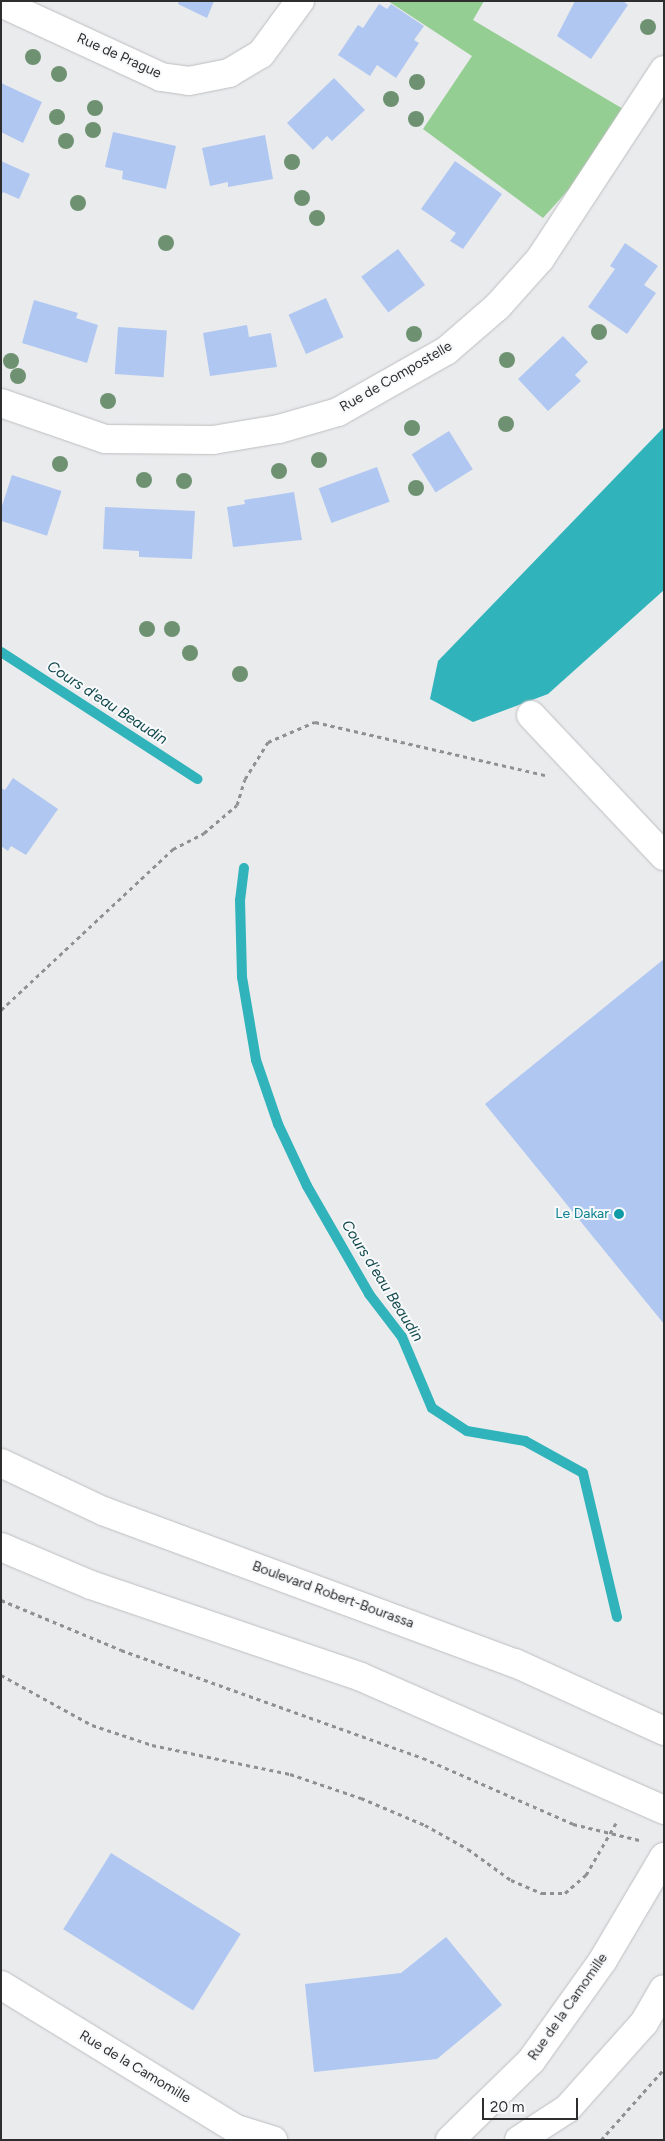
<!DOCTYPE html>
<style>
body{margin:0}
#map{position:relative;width:665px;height:2141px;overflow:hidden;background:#eaebed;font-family:Figtree,sans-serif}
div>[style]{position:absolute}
.green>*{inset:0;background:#95ce92}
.water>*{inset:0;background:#30b3ba}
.stream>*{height:10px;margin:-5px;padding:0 5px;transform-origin:5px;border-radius:5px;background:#30b3ba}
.building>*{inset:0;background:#b0c7f2;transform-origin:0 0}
.path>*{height:3px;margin-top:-1.5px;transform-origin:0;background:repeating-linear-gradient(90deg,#909092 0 4px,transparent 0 8px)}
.roads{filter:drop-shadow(0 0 1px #bdbec0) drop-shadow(0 0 1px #bdbec0)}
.minor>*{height:28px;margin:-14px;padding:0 14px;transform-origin:14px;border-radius:14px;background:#fff}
.highway>*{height:28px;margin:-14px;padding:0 14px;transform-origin:14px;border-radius:14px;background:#fff}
.trees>*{width:16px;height:16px;margin:-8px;border-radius:50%;background:#6e9271}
.dots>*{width:14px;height:14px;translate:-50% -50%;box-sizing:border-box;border:2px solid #f7f9fb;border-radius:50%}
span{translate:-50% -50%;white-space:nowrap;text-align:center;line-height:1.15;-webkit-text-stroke:4px #f7f9fb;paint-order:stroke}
.street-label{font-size:14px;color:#2e2e2f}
.culture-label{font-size:14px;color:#0d838f}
.right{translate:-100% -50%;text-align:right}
.water-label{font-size:15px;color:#10474a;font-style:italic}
.frame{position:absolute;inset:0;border:2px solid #2e2e2f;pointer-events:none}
.scale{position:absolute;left:482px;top:2098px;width:96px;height:22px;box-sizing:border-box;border:2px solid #2e2e2f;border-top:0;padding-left:6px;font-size:15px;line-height:18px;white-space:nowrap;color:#2e2e2f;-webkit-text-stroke:4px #f7f9fb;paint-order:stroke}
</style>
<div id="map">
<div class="green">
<div style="clip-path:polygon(388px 1px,484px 1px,473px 20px,635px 116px,543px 218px,423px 129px,472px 56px)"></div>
</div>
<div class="water">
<div style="clip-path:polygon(664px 427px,664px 590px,548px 694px,473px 722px,430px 699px,438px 661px)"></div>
</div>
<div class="stream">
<div style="left:1px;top:652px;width:234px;rotate:32.9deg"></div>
<div style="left:244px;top:868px;width:32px;rotate:97deg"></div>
<div style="left:240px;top:900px;width:77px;rotate:88.5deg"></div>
<div style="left:242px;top:977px;width:84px;rotate:80.4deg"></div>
<div style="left:256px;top:1060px;width:68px;rotate:71deg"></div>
<div style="left:278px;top:1124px;width:68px;rotate:64.9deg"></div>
<div style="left:307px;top:1186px;width:125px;rotate:60.1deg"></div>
<div style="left:369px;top:1294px;width:54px;rotate:52.5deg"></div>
<div style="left:402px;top:1337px;width:77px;rotate:67.1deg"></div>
<div style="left:432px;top:1408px;width:42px;rotate:33.3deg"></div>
<div style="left:467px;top:1431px;width:59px;rotate:9.8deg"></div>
<div style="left:525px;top:1441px;width:66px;rotate:28.9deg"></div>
<div style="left:583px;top:1473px;width:148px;rotate:76.7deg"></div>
</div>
<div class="building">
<div style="clip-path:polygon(179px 1px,214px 1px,207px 18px,178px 4px)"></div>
<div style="clip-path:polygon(575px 1px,623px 1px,628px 5px,591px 59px,557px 36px)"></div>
<div style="clip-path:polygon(379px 4px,387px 9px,391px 4px,424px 26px,414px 40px,419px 43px,396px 78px,377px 65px,370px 76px,338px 55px,358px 25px,363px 28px)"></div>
<div style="clip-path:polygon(334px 78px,365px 110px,332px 141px,327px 136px,313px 150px,287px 123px)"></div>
<div style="clip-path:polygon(1px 83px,42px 102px,23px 143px,1px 132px)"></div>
<div style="clip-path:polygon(113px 132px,176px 146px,166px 189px,122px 179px,123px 171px,105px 167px)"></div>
<div style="clip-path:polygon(265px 135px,273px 179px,228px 187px,228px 182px,210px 186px,202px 148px)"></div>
<div style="clip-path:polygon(1px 161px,30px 174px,19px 199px,3px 192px,1px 197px)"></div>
<div style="clip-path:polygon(455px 161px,502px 194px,463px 249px,450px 241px,456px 233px,421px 209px)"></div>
<div style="clip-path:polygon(625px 243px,658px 266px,644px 285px,656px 293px,627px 334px,588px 307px,615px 269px,610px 266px)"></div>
<div style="left:398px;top:249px;width:45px;height:46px;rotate:53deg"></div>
<div style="left:326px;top:298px;width:43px;height:41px;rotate:66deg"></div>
<div style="clip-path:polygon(34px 300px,78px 313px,76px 318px,98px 325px,87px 363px,22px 343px)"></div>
<div style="clip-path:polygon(247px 325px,249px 337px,271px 333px,277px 367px,210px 376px,203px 333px)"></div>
<div style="left:118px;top:327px;width:49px;height:47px;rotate:4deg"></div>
<div style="clip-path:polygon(563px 336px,588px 362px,575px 375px,581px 381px,548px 411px,518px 379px)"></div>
<div style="left:449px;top:431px;width:45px;height:44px;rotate:58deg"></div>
<div style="left:377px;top:467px;width:37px;height:62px;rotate:70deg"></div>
<div style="left:12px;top:475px;width:52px;height:47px;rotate:18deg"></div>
<div style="clip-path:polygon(294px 492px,302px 540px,233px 547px,227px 507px,245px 504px,244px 500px)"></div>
<div style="clip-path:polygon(105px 507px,195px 511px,192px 559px,139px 557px,139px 551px,103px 549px)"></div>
<div style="clip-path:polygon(13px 778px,58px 809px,26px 855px,11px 846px,8px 851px,1px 846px,1px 788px,5px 790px)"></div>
<div style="clip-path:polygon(664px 959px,664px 1324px,485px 1104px)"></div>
<div style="left:111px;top:1853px;width:153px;height:90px;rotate:32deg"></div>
<div style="clip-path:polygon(446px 1937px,502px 2005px,437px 2059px,314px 2072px,305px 1984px,401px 1973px)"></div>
</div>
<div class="path">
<div style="left:1px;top:1010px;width:236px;rotate:-43.1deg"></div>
<div style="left:173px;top:849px;width:35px;rotate:-27deg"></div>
<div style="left:204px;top:833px;width:43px;rotate:-40.3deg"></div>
<div style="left:237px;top:805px;width:27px;rotate:-73deg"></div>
<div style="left:245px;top:779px;width:44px;rotate:-58.1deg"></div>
<div style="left:268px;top:742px;width:51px;rotate:-23.1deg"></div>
<div style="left:315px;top:722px;width:236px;rotate:13deg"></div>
<div style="left:1px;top:1600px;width:130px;rotate:22.6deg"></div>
<div style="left:121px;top:1650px;width:321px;rotate:19.7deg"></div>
<div style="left:423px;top:1758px;width:164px;rotate:23.7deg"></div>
<div style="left:573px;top:1824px;width:68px;rotate:13.6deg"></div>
<div style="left:1px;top:1675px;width:104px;rotate:28.8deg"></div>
<div style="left:92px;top:1725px;width:63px;rotate:18.4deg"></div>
<div style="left:152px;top:1745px;width:141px;rotate:11.9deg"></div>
<div style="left:290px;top:1774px;width:75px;rotate:18.7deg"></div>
<div style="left:361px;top:1798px;width:69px;rotate:22.9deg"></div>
<div style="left:425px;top:1825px;width:49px;rotate:29.2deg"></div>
<div style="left:468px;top:1849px;width:53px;rotate:35.8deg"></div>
<div style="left:511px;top:1880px;width:34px;rotate:23deg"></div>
<div style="left:542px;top:1893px;width:23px"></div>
<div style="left:565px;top:1893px;width:28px;rotate:-41deg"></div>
<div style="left:586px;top:1875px;width:60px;rotate:-60deg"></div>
<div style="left:601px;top:2140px;width:95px;rotate:-48.4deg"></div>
</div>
<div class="roads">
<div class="minor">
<div style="left:1px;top:3px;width:176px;rotate:24.8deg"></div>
<div style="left:161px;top:77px;width:28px;rotate:8deg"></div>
<div style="left:189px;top:81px;width:41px;rotate:-11.3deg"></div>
<div style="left:229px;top:73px;width:37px;rotate:-31deg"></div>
<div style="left:261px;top:54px;width:66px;rotate:-53.7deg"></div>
<div style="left:1px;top:403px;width:110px;rotate:19.1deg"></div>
<div style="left:105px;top:439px;width:108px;rotate:0.5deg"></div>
<div style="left:213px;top:440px;width:67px;rotate:-9.5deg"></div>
<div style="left:279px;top:429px;width:61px;rotate:-16.1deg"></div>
<div style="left:338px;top:412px;width:124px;rotate:-29.5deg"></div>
<div style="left:446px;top:351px;width:69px;rotate:-40.9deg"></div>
<div style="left:498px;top:306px;width:63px;rotate:-48.2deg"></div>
<div style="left:540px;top:259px;width:226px;rotate:-56.7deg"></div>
<div style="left:531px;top:715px;width:194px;rotate:46.7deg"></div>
<div style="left:1px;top:1985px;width:276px;rotate:31.5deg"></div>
<div style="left:236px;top:2129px;width:39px;rotate:17deg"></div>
<div style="left:450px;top:2140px;width:113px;rotate:-44.3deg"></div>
<div style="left:531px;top:2061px;width:124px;rotate:-54.5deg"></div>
<div style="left:603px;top:1960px;width:120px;rotate:-59.4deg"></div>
<div style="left:519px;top:2140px;width:57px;rotate:-32.9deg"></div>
<div style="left:567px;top:2109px;width:115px;rotate:-48.2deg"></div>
<div style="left:644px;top:2023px;width:39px;rotate:-60deg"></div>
</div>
<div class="highway">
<div style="left:1px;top:1463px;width:113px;rotate:25.2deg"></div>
<div style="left:103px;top:1511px;width:439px;rotate:20.3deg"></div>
<div style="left:515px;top:1663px;width:164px;rotate:24.5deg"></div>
<div style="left:1px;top:1547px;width:98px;rotate:22.9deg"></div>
<div style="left:91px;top:1585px;width:285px;rotate:18.8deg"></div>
<div style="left:361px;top:1677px;width:331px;rotate:23.7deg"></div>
</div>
</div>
<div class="trees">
<div style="left:648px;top:27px"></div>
<div style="left:33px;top:57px"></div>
<div style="left:59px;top:74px"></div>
<div style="left:417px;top:82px"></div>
<div style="left:391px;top:99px"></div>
<div style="left:95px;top:108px"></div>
<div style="left:57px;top:117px"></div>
<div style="left:416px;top:119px"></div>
<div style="left:93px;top:130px"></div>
<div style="left:66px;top:141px"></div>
<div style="left:292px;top:162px"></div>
<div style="left:302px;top:198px"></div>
<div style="left:78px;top:203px"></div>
<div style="left:317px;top:218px"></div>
<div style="left:166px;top:243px"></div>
<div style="left:599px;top:332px"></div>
<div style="left:414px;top:334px"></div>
<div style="left:507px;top:360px"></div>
<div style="left:11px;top:361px"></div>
<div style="left:18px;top:376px"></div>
<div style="left:108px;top:401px"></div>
<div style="left:506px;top:424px"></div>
<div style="left:412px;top:428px"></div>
<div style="left:319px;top:460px"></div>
<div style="left:60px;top:464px"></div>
<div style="left:279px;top:471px"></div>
<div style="left:144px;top:480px"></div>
<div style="left:184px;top:481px"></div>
<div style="left:416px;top:488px"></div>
<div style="left:147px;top:629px"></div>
<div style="left:172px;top:629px"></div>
<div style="left:190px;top:653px"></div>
<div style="left:240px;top:674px"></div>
</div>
<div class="dots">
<div style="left:619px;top:1214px;background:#0f9aa8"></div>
</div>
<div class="street-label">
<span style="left:119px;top:56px;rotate:24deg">Rue de Prague</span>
<span style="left:396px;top:377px;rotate:-30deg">Rue de Compostelle</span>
<span style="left:333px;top:1595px;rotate:20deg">Boulevard Robert-Bourassa</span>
<span style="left:568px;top:2007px;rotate:-55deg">Rue de la Camomille</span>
<span style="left:135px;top:2067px;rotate:31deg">Rue de la Camomille</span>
</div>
<div class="culture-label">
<span class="right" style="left:609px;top:1214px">Le Dakar</span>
</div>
<div class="water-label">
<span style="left:107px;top:703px;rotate:33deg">Cours d'eau Beaudin</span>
<span style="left:382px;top:1281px;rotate:58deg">Cours d'eau Beaudin</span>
</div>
<div class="frame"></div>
<div class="scale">20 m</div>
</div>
